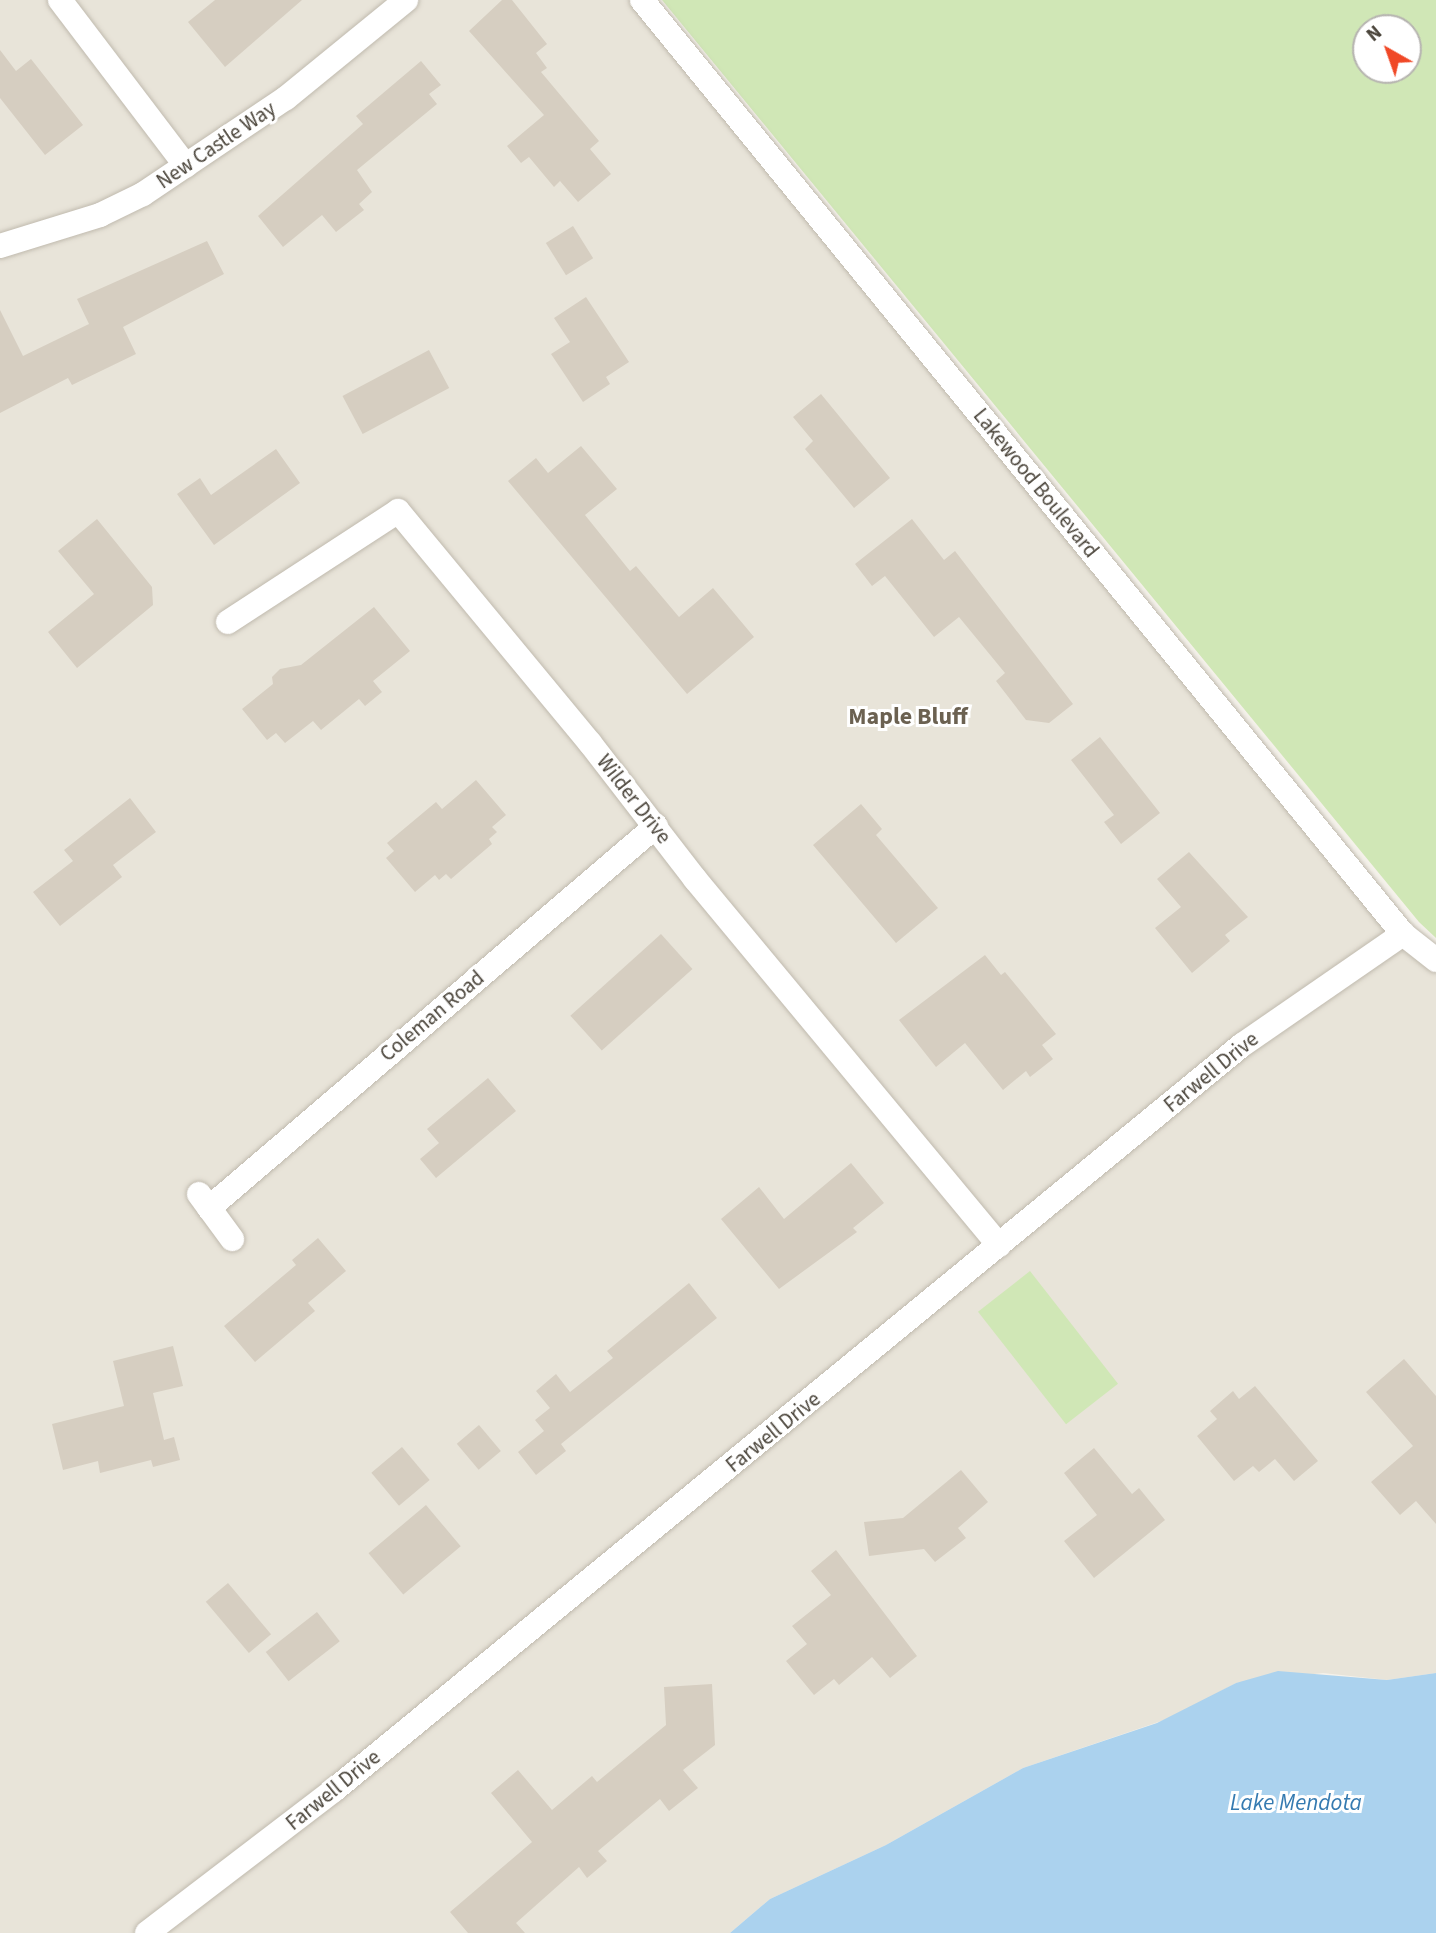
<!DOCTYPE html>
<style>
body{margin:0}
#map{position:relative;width:1436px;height:1933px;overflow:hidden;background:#f5f2eb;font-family:"Source Sans 3",sans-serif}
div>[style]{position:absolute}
.residential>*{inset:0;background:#e8e4d9}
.green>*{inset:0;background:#d0e7b6;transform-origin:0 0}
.water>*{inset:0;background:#abd2ee}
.building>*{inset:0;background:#d6cec1;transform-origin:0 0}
.roads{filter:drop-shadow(0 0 2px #c0baae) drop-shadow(0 0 2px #c0baae)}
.minor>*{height:24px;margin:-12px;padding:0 12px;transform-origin:12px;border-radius:12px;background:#fff}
span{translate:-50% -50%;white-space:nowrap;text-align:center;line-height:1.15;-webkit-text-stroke:6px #fff;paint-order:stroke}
.street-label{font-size:21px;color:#494339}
.water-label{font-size:23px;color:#367bb1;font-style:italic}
.quarter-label{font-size:24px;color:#6b6151;font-weight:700}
.north{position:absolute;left:1352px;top:14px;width:70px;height:70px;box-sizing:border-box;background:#fff;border:2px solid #b6b4b0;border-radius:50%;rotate:320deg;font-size:19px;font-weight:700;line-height:28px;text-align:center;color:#494339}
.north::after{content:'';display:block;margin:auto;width:24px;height:32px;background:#f04826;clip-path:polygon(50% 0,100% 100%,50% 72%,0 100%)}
</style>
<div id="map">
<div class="residential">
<div style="clip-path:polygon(0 0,642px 0,1436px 960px,1436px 1673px,1387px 1680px,1323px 1673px,1236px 1683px,1173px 1717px,1023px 1768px,886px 1845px,770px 1899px,730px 1933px,0 1933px)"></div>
</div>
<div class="green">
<div style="clip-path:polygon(evenodd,662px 0,1436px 0,1436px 938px,1419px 922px,662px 0,1408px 28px,1408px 70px,1366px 70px,1366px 28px,1408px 28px)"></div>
<div style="left:1030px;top:1271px;width:143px;height:66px;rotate:52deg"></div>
</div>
<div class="water">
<div style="clip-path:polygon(1278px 1671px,1387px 1680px,1436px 1673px,1436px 1933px,730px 1933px,770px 1899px,886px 1845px,1023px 1768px,1157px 1723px,1236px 1683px)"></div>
</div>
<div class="building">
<div style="clip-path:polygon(215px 0,302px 0,225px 67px,188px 22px)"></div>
<div style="clip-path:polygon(502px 0,512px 0,547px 44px,536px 53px,547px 68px,541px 72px,599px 141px,590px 149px,611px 174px,578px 202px,560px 181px,554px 187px,529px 157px,521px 163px,507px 146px,544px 115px,469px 31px)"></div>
<div style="clip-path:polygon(0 50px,16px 71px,31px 59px,83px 125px,45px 155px,0 98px)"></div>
<div style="clip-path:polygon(421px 61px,441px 85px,429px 94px,437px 104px,357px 170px,372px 192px,359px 204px,364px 210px,336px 232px,322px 215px,283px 247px,258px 216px,363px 124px,356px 116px)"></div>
<div style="left:573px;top:226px;width:38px;height:32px;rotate:58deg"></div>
<div style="clip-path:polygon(207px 241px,224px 274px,123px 327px,136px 354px,72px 385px,68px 378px,0 413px,0 310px,23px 356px,89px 324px,77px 299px)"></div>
<div style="clip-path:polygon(586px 297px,629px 362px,606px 377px,610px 384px,583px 402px,551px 354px,570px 342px,554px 318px)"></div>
<div style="left:429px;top:350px;width:43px;height:98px;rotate:62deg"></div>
<div style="clip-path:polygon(821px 394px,890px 478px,854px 508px,805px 449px,813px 441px,793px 417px)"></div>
<div style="clip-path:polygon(581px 446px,617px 489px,585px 515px,630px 571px,636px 566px,679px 617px,713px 588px,754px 637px,687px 694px,508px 481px,536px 458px,548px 473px)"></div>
<div style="clip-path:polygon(276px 449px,300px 483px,214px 545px,177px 494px,200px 478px,211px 495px)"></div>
<div style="clip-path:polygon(97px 519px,152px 587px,153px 605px,77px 668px,48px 632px,94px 594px,58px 551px)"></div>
<div style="clip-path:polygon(912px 519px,944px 560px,955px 551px,1073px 704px,1049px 723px,1026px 720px,996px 681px,1005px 673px,959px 617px,934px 637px,885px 576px,872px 586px,855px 564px)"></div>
<div style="clip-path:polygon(374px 607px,410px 651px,373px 681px,382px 692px,365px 706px,359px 699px,321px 730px,313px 721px,285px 743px,276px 733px,267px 740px,242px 709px,273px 684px,272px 677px,280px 669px,301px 665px)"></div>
<div style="clip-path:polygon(1100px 737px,1160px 813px,1121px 844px,1104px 822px,1114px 815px,1071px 760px)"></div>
<div style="clip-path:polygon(476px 780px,506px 815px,492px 827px,497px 832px,489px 839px,492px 844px,451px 879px,446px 874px,439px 880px,435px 875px,415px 892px,386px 858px,394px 851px,387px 843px,436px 802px,442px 809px)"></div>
<div style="clip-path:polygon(130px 798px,156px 832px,113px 865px,122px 877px,60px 926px,33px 892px,73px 861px,64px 850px)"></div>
<div style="clip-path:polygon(861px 804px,882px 829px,876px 835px,938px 908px,896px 943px,813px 845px)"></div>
<div style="clip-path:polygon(1189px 852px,1248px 917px,1225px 935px,1230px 941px,1192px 973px,1155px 928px,1181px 907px,1157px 879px)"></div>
<div style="left:661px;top:934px;width:47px;height:122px;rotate:48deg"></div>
<div style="clip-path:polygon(985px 955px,1001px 975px,1005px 972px,1056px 1034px,1042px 1045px,1053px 1059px,1030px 1077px,1026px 1071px,1003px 1090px,965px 1043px,936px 1067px,899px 1020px)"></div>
<div style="clip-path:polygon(488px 1078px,516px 1111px,436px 1178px,420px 1159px,439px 1143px,427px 1129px)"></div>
<div style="clip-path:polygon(851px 1163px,884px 1203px,853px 1228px,857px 1232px,779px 1289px,721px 1219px,759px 1187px,784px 1219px)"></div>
<div style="clip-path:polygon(318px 1238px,346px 1271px,308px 1303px,315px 1311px,255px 1362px,224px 1326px,296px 1265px,292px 1260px)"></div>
<div style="clip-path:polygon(689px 1283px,717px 1318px,561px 1444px,566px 1451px,536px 1475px,518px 1452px,544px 1431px,535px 1420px,550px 1408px,536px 1391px,556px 1374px,570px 1392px,613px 1358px,607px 1351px)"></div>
<div style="clip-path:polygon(173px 1346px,183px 1386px,153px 1393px,164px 1440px,174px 1437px,180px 1460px,153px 1467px,151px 1460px,100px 1473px,98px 1461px,63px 1470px,52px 1424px,124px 1406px,113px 1361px)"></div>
<div style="clip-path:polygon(1404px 1359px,1436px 1396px,1436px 1524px,1416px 1501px,1400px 1515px,1371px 1482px,1413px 1446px,1366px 1392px)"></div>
<div style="clip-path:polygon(1255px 1386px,1318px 1461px,1294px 1481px,1275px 1459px,1259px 1472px,1253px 1466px,1234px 1481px,1197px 1436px,1217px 1419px,1210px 1411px,1233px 1391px,1239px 1399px)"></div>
<div style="left:479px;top:1425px;width:34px;height:29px;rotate:50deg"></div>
<div style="left:402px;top:1447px;width:43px;height:40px;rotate:50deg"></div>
<div style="clip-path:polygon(1094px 1448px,1132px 1494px,1139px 1488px,1165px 1520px,1094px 1578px,1064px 1541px,1097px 1515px,1064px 1473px)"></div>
<div style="clip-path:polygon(961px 1470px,988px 1502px,958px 1528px,966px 1538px,935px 1562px,924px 1549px,869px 1556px,864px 1522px,903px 1518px)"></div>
<div style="left:426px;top:1505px;width:54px;height:75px;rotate:50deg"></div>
<div style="clip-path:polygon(836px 1550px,917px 1656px,890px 1678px,872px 1657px,839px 1685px,834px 1679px,814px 1695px,786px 1661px,807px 1644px,792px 1626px,831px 1595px,811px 1571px)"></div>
<div style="left:228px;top:1583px;width:67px;height:29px;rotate:50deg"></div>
<div style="left:317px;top:1612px;width:37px;height:65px;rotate:52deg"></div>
<div style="clip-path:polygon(712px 1684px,715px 1745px,683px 1770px,698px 1788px,669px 1811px,660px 1799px,598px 1851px,607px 1861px,587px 1878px,579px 1867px,516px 1923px,525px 1933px,468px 1933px,450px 1912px,532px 1842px,491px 1793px,518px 1770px,552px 1810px,592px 1776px,597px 1782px,666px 1725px,664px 1687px)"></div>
</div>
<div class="roads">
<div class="minor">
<div style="left:60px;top:0;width:208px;rotate:52.8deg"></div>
<div style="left:642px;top:0;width:1205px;rotate:50.83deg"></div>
<div style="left:1403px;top:934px;width:42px;rotate:38.2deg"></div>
<div style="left:0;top:246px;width:105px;rotate:-17.2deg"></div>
<div style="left:100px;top:215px;width:48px;rotate:-26deg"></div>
<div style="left:143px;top:194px;width:172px;rotate:-33.9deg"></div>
<div style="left:286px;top:98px;width:155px;rotate:-39.2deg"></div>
<div style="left:228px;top:622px;width:203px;rotate:-33.1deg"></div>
<div style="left:398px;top:511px;width:301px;rotate:50.4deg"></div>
<div style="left:590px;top:743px;width:172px;rotate:52.3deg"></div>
<div style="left:695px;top:879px;width:476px;rotate:50.3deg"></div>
<div style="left:199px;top:1194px;width:56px;rotate:53.7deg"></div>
<div style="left:209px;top:1208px;width:588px;rotate:-40.52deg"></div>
<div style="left:147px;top:1933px;width:235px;rotate:-37.4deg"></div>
<div style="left:334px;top:1790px;width:1175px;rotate:-39.37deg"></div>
<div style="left:1242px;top:1045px;width:196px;rotate:-34.6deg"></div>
</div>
</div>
<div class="street-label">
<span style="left:216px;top:145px;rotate:-34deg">New Castle Way</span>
<span style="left:1036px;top:483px;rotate:51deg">Lakewood Boulevard</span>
<span style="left:634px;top:799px;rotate:52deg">Wilder Drive</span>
<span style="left:432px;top:1016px;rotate:-40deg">Coleman Road</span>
<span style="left:1211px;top:1072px;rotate:-39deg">Farwell Drive</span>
<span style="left:773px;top:1432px;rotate:-39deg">Farwell Drive</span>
<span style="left:333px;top:1790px;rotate:-39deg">Farwell Drive</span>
</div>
<div class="water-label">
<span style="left:1296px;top:1803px">Lake Mendota</span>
</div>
<div class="quarter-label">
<span style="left:908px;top:717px">Maple Bluff</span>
</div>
<div class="north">N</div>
</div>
